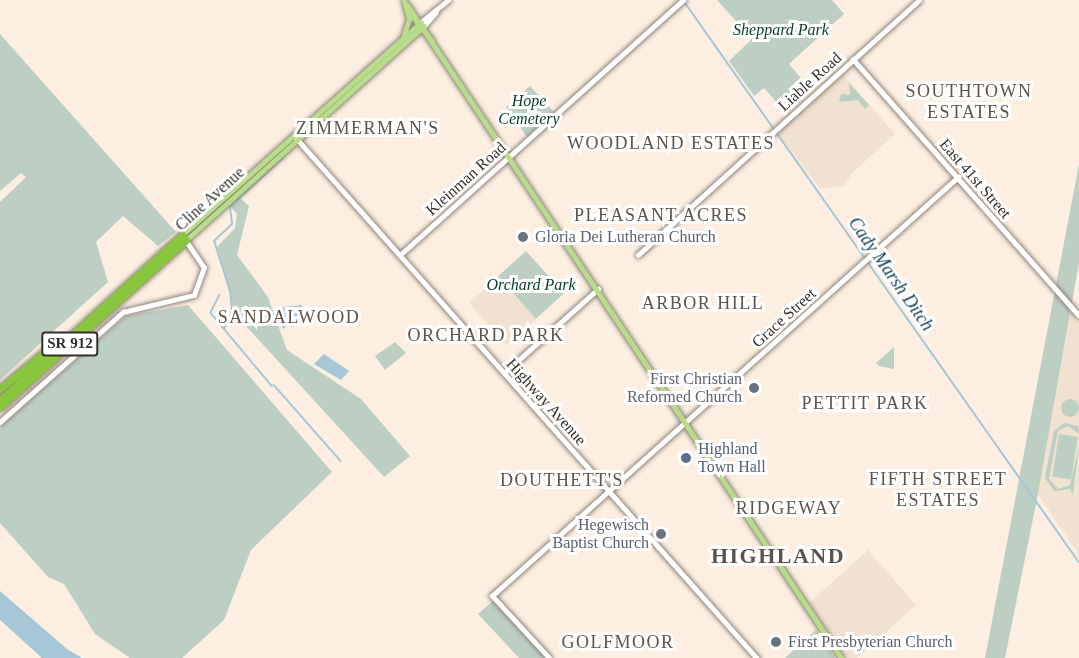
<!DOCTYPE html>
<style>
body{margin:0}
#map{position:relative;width:1079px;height:658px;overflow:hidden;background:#fcefe2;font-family:Georgia,serif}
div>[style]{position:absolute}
.education>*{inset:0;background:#f1e1d0;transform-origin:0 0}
.green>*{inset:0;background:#bdcfc3;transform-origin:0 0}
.round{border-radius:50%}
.water>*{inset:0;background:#a6c7d7}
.stream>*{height:1.5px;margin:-0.75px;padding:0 0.75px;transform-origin:0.75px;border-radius:0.75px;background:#a6c7d7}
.roads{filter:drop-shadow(0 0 2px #908579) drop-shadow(0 0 2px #908579)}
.secondary>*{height:4.5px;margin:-2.25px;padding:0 2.25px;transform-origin:2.25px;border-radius:2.25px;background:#fff}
.primary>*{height:5px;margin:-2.5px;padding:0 2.5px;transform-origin:2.5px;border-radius:2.5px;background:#b7dd8b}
.highway>*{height:7px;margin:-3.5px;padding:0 3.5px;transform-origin:3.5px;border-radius:3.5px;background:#87c63d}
.dots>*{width:16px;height:16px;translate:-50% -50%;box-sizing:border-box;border:3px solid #fff;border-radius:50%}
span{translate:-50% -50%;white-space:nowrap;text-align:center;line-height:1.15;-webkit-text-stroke:6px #fff;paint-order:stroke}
.shield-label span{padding:2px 4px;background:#fff;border:2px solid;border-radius:4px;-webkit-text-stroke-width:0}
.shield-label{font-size:15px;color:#332e29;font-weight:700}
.park-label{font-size:16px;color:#043c21;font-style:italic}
.street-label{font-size:16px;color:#332e29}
.worship-label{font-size:16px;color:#5b616d}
.left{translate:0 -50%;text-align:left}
.right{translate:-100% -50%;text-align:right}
.service-label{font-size:16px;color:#4e5e75}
.neighbourhood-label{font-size:18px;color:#5f5449;letter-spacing:1.5px}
.water-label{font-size:18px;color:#0f3e50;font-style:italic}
.district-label{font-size:22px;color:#5f5449;font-weight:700;letter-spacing:1.5px}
</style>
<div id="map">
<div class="education">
<div style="clip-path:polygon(840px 71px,895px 134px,851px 174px,845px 186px,820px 189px,775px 129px)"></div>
<div style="left:498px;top:277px;width:57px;height:39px;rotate:48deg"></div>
<div style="clip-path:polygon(1071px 311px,1079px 320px,1079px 555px,1038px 494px)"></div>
<div style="clip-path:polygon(868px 550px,916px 605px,857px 658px,845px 658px,809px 603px)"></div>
</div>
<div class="green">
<div style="clip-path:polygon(717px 0,832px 0,844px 14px,789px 64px,812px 91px,787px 114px,764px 88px,754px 96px,729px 61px,752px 39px)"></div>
<div style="clip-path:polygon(0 34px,176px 232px,158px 246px,123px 216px,96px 242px,108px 282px,0 380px,0 202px,26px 177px,21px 173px,0 191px)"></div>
<div style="clip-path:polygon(849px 83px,869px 105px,865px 109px,858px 100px,839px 102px,841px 94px,850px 95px)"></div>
<div style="clip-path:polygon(530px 86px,554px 112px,527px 137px,506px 107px)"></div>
<div style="clip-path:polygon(1079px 164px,1079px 263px,1038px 494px,1005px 658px,985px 658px)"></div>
<div style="clip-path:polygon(240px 198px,249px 206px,237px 255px,268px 297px,287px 350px,361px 399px,410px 456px,384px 477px,235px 314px,217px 247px,235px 228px,237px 214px,231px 207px)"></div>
<div style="left:526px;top:251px;width:57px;height:38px;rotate:48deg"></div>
<div style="clip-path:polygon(188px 305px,332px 472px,251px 550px,224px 620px,182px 658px,130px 658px,95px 634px,64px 584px,48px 577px,0 523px,0 427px,126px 316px)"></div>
<div style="clip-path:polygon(395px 342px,406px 353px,385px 370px,375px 356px)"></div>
<div style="clip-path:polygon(894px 347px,894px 369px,879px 366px,876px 363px)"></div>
<div class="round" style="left:1061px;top:399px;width:18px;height:18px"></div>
<div style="clip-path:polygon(1064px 423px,1078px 426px,1079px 434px,1068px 426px,1058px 431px,1049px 479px,1058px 489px,1070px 485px,1079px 445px,1073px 495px,1070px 489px,1054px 491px,1045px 478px,1054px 431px)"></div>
<div style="left:1059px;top:434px;width:19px;height:43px;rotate:9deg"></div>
<div style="clip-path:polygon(494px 600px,546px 658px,519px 658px,478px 614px)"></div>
<div style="clip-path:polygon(816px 630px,835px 658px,785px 658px)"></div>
</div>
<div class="water">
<div style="clip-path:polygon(302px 305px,303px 312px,283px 329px,276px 308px)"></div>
<div style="clip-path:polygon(324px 354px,349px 371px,341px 380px,314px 364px)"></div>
<div style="clip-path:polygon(0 591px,67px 649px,82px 658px,42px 658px,0 620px)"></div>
</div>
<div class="stream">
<div style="left:684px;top:1px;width:686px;rotate:54.85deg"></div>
<div style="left:220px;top:295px;width:20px;rotate:117deg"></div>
<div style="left:211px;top:313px;width:95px;rotate:50.1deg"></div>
<div style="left:224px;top:329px;width:19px;rotate:-65deg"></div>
<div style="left:232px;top:312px;width:21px;rotate:-95deg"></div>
<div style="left:230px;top:291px;width:52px;rotate:-107.7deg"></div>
<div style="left:214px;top:241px;width:25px;rotate:-43deg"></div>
<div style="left:232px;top:224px;width:17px;rotate:-97deg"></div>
<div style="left:230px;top:207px;width:72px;rotate:-42.8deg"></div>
<div style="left:274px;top:385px;width:101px;rotate:48.6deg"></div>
</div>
<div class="roads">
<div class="secondary">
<div style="left:421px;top:22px;width:35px;rotate:-39deg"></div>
<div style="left:424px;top:26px;width:18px;rotate:-49deg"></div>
<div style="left:853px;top:59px;width:341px;rotate:48.6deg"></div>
<div style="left:297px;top:139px;width:694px;rotate:48.45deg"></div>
<div style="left:400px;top:255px;width:381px;rotate:-42deg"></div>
<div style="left:638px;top:255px;width:379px;rotate:-42.2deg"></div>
<div style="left:504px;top:373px;width:126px;rotate:-41.8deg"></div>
<div style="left:0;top:422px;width:165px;rotate:-41.8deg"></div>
<div style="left:123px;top:312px;width:73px;rotate:-13.5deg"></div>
<div style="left:194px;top:295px;width:29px;rotate:-70deg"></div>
<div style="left:204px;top:268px;width:36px;rotate:-124deg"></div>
<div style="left:549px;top:658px;width:84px;rotate:-132.6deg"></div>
<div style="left:492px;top:596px;width:627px;rotate:-41.96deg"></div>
</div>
<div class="primary">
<div style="left:404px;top:0;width:20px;rotate:75deg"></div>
<div style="left:409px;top:19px;width:16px;rotate:108deg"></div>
<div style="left:407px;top:5px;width:784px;rotate:56.39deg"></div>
<div style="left:410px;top:13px;width:36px;rotate:52deg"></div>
<div style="left:182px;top:235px;width:320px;rotate:-41.7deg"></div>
<div style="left:186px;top:240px;width:320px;rotate:-42deg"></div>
</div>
<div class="highway">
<div style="left:0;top:389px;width:70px;rotate:-39.8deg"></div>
<div style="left:0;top:400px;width:246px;rotate:-42.2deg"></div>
<div style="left:0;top:407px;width:250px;rotate:-41.9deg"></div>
</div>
</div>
<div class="dots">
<div style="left:523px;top:237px;background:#6b7280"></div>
<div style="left:754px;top:388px;background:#6b7280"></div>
<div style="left:686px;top:458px;background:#5c6f8a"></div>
<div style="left:661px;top:534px;background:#6b7280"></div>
<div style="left:776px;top:642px;background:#6b7280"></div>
</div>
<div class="shield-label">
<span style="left:70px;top:344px">SR 912</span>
</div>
<div class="park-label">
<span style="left:781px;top:30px">Sheppard Park</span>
<span style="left:529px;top:110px">Hope<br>Cemetery</span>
<span style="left:531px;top:285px">Orchard Park</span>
</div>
<div class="street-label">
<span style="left:810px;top:82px;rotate:-42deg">Liable Road</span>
<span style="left:466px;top:179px;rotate:-42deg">Kleinman Road</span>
<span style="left:975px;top:179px;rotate:49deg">East 41st Street</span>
<span style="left:210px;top:199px;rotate:-42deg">Cline Avenue</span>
<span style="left:784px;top:318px;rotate:-42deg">Grace Street</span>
<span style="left:546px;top:402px;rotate:48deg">Highway Avenue</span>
</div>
<div class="worship-label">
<span class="left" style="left:535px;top:237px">Gloria Dei Lutheran Church</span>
<span class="right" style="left:742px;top:388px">First Christian<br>Reformed Church</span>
<span class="right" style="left:649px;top:534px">Hegewisch<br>Baptist Church</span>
<span class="left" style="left:788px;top:642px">First Presbyterian Church</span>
</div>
<div class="service-label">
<span class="left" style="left:698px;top:458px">Highland<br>Town Hall</span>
</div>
<div class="neighbourhood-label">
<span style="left:969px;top:102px">SOUTHTOWN<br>ESTATES</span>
<span style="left:368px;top:128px">ZIMMERMAN'S</span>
<span style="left:671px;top:143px">WOODLAND ESTATES</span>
<span style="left:661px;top:215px">PLEASANT ACRES</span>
<span style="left:703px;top:303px">ARBOR HILL</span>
<span style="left:289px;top:317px">SANDALWOOD</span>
<span style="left:486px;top:335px">ORCHARD PARK</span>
<span style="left:865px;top:403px">PETTIT PARK</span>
<span style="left:562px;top:480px">DOUTHETT'S</span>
<span style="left:938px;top:490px">FIFTH STREET<br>ESTATES</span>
<span style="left:789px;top:508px">RIDGEWAY</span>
<span style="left:618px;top:642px">GOLFMOOR</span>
</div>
<div class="water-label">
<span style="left:891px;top:274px;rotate:55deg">Cady Marsh Ditch</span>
</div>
<div class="district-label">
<span style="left:778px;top:556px">HIGHLAND</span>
</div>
</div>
